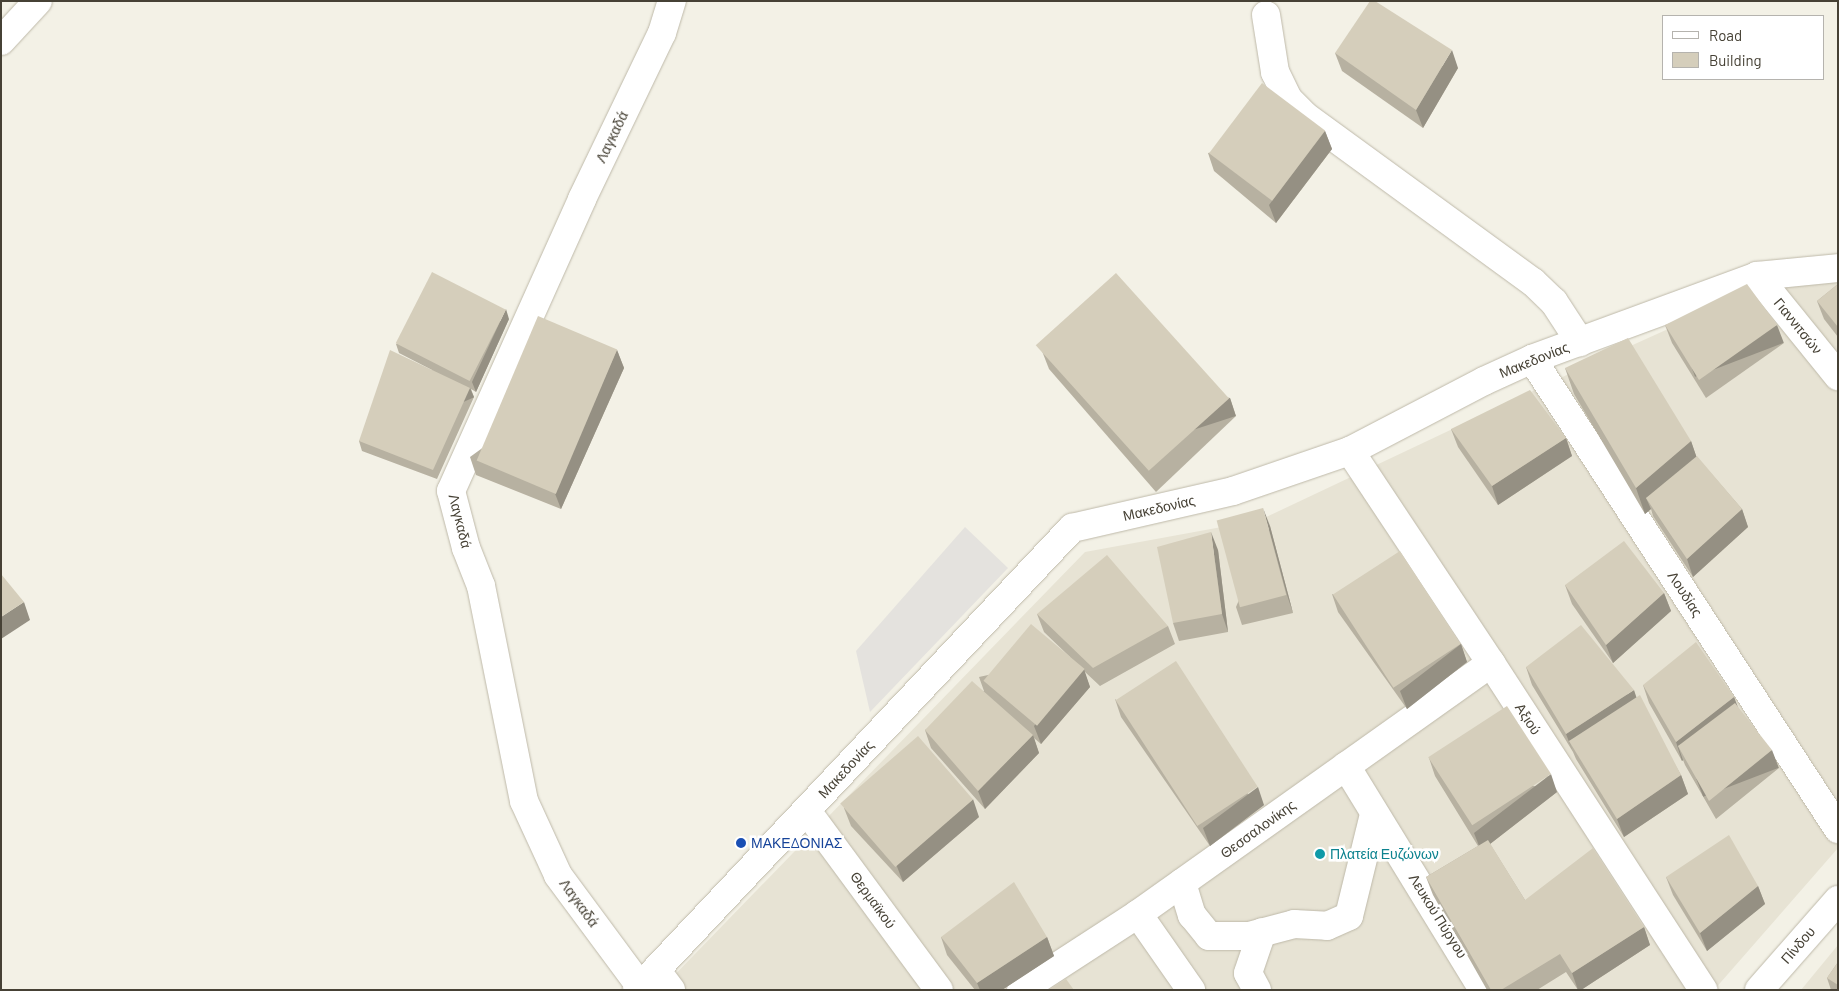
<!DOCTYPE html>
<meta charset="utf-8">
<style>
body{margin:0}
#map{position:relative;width:1839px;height:991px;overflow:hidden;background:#f3f1e6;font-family:Barlow,sans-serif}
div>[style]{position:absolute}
.residential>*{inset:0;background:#e7e3d4}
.parking>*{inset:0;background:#e4e2de}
.roads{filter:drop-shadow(0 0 1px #beb9a9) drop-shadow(0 0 1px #beb9a9)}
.pedestrian>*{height:28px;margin:-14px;padding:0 14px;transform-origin:14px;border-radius:14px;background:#fff}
.minor>*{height:28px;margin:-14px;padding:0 14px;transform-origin:14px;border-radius:14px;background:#fff}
.tertiary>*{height:28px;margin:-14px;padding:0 14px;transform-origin:14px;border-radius:14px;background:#fff}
.wall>*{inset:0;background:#b7b1a1}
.shaded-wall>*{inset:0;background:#959083;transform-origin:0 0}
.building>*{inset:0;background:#d5cebb;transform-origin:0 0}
.dots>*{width:14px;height:14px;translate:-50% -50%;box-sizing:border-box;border:2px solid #fff;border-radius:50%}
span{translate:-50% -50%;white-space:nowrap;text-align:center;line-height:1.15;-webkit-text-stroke:5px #fff;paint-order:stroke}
.street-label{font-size:14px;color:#464135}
.transit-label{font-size:14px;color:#164399}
.left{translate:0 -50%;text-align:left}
.culture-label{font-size:14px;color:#0d838f}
.frame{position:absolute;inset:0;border:2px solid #464135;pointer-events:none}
.legend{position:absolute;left:1662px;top:15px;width:162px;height:65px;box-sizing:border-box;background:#fff;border:1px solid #b5b3ae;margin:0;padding:6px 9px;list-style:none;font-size:15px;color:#464135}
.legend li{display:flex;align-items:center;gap:10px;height:25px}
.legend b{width:25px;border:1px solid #b5b3ae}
</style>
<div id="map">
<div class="residential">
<div style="clip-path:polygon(1838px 279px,1838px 848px,1714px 990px,660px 990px,1085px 552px,1260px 520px,1573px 372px,1761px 287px)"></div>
<div style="clip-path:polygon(1838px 945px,1838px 990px,1801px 990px)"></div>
</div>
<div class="parking">
<div style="clip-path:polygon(965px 527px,1008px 568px,870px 712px,856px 651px)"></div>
</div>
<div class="roads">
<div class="pedestrian">
<div style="left:1346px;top:766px;width:263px;rotate:58.5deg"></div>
<div style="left:1182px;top:883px;width:34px;rotate:73deg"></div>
<div style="left:1192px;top:915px;width:27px;rotate:51deg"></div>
<div style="left:1209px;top:936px;width:40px"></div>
<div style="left:1249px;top:936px;width:47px;rotate:-14.9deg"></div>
<div style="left:1294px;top:924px;width:33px;rotate:3deg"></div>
<div style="left:1327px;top:926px;width:24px;rotate:-24deg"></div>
<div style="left:1349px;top:916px;width:105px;rotate:-76.2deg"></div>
<div style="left:1138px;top:914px;width:93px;rotate:55.1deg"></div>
<div style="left:1257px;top:990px;width:19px;rotate:-118deg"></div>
<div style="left:1248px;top:973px;width:43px;rotate:-71.1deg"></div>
</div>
<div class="minor">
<div style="left:1266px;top:15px;width:58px;rotate:81deg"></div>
<div style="left:1275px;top:72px;width:30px;rotate:64deg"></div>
<div style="left:1288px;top:99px;width:24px;rotate:45deg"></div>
<div style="left:1305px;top:116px;width:282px;rotate:36.1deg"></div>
<div style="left:1533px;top:282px;width:29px;rotate:44deg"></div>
<div style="left:1554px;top:302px;width:48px;rotate:57deg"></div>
<div style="left:1px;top:41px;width:54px;rotate:-47.2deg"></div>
<div style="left:1757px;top:276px;width:129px;rotate:51deg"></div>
<div style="left:1532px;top:359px;width:561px;rotate:56.93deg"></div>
<div style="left:1350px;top:451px;width:255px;rotate:56.4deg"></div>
<div style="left:1491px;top:663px;width:390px;rotate:57deg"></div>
<div style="left:807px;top:811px;width:222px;rotate:53.6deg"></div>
<div style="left:656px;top:970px;width:25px;rotate:53deg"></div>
<div style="left:640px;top:986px;width:138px;rotate:-126.5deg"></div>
<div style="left:558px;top:875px;width:81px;rotate:-114.7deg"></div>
<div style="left:524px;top:801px;width:219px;rotate:-101.3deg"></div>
<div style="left:481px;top:586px;width:41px;rotate:-111.5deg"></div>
<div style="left:466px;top:548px;width:59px;rotate:-104.7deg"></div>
<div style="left:451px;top:491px;width:320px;rotate:-65.8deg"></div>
<div style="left:582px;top:199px;width:184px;rotate:-64.3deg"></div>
<div style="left:662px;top:33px;width:34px;rotate:-73deg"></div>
<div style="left:637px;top:990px;width:635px;rotate:-46.72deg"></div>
<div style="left:1072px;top:528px;width:165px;rotate:-12.9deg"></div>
<div style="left:1233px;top:491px;width:124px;rotate:-18.9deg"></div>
<div style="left:1350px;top:451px;width:151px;rotate:-27.6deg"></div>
<div style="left:1484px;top:381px;width:53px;rotate:-24.6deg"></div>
<div style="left:1532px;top:359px;width:240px;rotate:-20.2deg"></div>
<div style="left:1757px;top:276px;width:81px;rotate:-5.6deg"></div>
<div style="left:1021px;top:990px;width:140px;rotate:-33deg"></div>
<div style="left:1138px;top:914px;width:433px;rotate:-35.4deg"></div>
</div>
<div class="tertiary">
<div style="left:1759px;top:990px;width:120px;rotate:-48.7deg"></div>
</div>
</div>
<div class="wall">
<div style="clip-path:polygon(1335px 53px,1458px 68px,1423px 128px,1342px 71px)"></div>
<div style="clip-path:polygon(1325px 131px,1332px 149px,1276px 223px,1214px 171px,1208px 153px)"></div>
<div style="clip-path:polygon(1838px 284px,1838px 337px,1824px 319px,1817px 301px)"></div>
<div style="clip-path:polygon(509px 319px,476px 392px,471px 389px,474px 397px,437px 479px,362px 451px,359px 441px,432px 370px,399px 353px,396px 344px)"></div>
<div style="clip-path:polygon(1665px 325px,1784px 343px,1706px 398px,1672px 343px)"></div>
<div style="clip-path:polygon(617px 350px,624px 368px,561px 509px,476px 475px,470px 457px)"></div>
<div style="clip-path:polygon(1042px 351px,1230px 398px,1236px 416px,1156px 492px,1049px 369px)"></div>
<div style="clip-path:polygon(1565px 368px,1691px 441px,1696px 456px,1742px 509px,1748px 527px,1693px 577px,1653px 516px,1651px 509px,1645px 514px,1574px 394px)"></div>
<div style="clip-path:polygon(1451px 429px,1566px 438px,1572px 456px,1498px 505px,1458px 447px)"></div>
<div style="clip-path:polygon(1270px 526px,1293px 613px,1242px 625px,1236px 607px)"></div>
<div style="clip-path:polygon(1218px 550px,1228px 632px,1179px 641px,1173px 623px)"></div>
<div style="clip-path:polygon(1565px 585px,1664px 593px,1671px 611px,1613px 663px,1572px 604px)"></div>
<div style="clip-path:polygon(1332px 594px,1461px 644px,1467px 662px,1407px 709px,1338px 612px)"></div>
<div style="clip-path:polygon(1037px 614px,1168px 626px,1175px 644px,1100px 686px,1084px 671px,1090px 687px,1041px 744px,1034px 738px,1039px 753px,985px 809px,931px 748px,925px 730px,984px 691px,979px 677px,1070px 657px,1044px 632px)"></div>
<div style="clip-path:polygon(1526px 667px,1636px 697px,1681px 775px,1688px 794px,1624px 837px,1576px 759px,1573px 752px,1532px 685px)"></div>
<div style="clip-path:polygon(1643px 685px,1734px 697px,1737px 707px,1779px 768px,1716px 819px,1685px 765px,1683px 760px,1682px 761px,1649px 703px)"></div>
<div style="clip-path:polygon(1115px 699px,1264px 805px,1210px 846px,1121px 717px)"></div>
<div style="clip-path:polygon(1429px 758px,1557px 792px,1490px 844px,1525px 900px,1644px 927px,1650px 945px,1581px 990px,1578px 990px,1566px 972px,1537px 990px,1487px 990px,1433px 895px,1426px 877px,1478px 846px,1435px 776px)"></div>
<div style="clip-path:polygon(844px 808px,979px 817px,903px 882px,851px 826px)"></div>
<div style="clip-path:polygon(1666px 877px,1758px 886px,1765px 904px,1707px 951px,1673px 895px)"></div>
<div style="clip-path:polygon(941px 937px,1047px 937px,1054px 956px,1002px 990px,975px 990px,947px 955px)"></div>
<div style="clip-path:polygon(1838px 962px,1838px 990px,1831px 990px,1827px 978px)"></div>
</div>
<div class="shaded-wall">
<div style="clip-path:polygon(1452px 50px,1458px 68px,1423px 128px,1416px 110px)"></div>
<div style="clip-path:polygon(1325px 131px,1332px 149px,1276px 223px,1269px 205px)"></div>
<div style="clip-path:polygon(506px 309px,509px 319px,476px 392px,472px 382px)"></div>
<div style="left:1777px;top:325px;width:19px;height:95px;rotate:69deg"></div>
<div style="clip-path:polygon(617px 350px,624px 368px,561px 509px,554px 491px)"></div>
<div style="left:470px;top:388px;width:10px;height:90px;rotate:66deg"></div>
<div style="left:1230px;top:398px;width:19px;height:110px;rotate:72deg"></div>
<div style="clip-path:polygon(1566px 438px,1572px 456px,1498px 505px,1492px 486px)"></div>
<div style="clip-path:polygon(1691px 441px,1700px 467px,1646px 498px,1651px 509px,1645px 514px,1636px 488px)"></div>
<div style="clip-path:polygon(1263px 508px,1270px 526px,1293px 613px,1287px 595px)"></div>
<div style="clip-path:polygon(1742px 509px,1748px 527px,1693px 577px,1687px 559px)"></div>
<div style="clip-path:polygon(1211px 532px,1218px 550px,1228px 632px,1222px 614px)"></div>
<div style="clip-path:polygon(1664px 593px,1671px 611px,1613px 663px,1606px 645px)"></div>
<div style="clip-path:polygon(24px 602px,30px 620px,1px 639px,1px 617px)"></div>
<div style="clip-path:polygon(1461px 644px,1467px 662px,1407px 709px,1400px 691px)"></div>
<div style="clip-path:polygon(1084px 669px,1090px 687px,1041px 744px,1034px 726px)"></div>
<div style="clip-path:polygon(1634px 690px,1640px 708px,1569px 741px,1573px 752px,1566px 734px)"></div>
<div style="clip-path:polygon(1734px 697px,1741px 715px,1678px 746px,1683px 760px,1682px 761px,1676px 742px)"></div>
<div style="clip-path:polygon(1033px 735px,1039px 753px,985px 809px,978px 791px)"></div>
<div style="left:1772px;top:750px;width:19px;height:81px;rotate:69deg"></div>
<div style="clip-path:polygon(1551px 774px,1557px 792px,1481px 851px,1474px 833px)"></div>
<div style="clip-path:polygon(1681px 775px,1688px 794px,1624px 837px,1617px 819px)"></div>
<div style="clip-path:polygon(1258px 787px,1264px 805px,1210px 846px,1203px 828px)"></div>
<div style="clip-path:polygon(973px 799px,979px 817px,903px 882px,896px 864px)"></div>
<div style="clip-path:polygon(1758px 886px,1765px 904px,1707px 951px,1700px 933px)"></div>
<div style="clip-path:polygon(1644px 927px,1650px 945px,1581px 990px,1578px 990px,1572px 973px)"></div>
<div style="clip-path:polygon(1047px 937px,1054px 956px,1002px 990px,980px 990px,977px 983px)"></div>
</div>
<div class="building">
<div style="clip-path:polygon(1370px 1px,1375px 1px,1452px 50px,1416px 110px,1335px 53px)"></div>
<div style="left:1262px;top:83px;width:79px;height:88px;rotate:37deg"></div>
<div style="left:432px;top:272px;width:83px;height:80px;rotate:27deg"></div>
<div style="left:1116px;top:273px;width:169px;height:108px;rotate:48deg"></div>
<div style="clip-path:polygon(1747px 284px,1777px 325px,1699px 380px,1665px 325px)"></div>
<div style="clip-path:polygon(1838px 284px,1838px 327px,1817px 301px)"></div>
<div style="left:538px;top:316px;width:86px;height:157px;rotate:23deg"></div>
<div style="clip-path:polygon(1628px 338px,1691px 441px,1636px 488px,1565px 368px)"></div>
<div style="clip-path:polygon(390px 350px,470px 388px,433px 470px,359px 441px)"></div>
<div style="clip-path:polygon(1530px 390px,1566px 438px,1492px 486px,1451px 429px)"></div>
<div style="clip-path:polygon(1697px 456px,1742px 509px,1687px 559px,1646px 498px)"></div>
<div style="left:1263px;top:508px;width:90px;height:48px;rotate:75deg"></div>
<div style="clip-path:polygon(1211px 532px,1222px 614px,1173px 623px,1157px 547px)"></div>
<div style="clip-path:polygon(1624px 541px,1664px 593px,1606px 645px,1565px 585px)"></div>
<div style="left:1400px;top:551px;width:111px;height:80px;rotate:57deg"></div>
<div style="clip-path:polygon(1107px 555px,1168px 626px,1093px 668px,1037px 614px)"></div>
<div style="clip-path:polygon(1px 574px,24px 602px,1px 617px)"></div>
<div style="left:1031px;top:624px;width:70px;height:74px;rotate:40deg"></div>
<div style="clip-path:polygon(1581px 625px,1634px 690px,1566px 734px,1526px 667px)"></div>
<div style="clip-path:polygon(1696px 642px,1734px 697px,1676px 742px,1643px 685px)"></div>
<div style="left:1176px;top:661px;width:150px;height:72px;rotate:57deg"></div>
<div style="clip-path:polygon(972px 681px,1033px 735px,978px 791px,925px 730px)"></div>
<div style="clip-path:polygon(1640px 695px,1681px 775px,1617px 819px,1569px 741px)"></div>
<div style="clip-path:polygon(1735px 703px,1772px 750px,1709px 801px,1678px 746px)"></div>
<div style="left:1507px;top:706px;width:81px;height:94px;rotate:57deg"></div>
<div style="left:918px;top:736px;width:84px;height:103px;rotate:49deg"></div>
<div style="clip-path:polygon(1729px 835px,1758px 886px,1700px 933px,1666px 877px)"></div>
<div style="clip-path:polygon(1488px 840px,1525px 900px,1593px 848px,1644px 927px,1572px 973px,1560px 954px,1501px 990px,1491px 990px,1426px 877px)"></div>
<div style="clip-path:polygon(1014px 882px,1047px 937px,977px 983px,941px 937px)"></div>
<div style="clip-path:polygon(1838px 962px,1838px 985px,1827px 978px)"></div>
<div style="clip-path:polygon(1066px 979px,1074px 990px,1048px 990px)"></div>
</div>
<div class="dots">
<div style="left:741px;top:843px;background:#1a4fb4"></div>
<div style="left:1320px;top:854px;background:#0f9aa8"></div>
</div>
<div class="street-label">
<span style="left:612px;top:137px;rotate:-64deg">Λαγκαδά</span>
<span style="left:1798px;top:326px;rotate:51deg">Γιαννιτσών</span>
<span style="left:1534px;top:360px;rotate:-22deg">Μακεδονίας</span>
<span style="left:1159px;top:508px;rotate:-13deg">Μακεδονίας</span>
<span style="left:460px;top:521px;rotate:76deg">Λαγκαδά</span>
<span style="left:1685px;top:594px;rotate:57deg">Λουδίας</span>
<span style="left:1528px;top:719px;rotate:57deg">Αξιού</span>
<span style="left:846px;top:769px;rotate:-47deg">Μακεδονίας</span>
<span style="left:1258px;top:829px;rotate:-36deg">Θεσσαλονίκης</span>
<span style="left:873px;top:900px;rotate:54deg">Θερμαϊκού</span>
<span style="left:579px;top:903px;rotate:54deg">Λαγκαδά</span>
<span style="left:1438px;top:916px;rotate:58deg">Λευκού Πύργου</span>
<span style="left:1798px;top:945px;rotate:-49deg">Πίνδου</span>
</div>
<div class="transit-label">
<span class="left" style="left:751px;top:843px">ΜΑΚΕΔΟΝΙΑΣ</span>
</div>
<div class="culture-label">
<span class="left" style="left:1330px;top:854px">Πλατεία Ευζώνων</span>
</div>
<div class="frame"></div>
<ul class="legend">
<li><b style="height:6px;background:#fff"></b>Road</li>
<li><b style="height:14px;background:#d5cebb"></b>Building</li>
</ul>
</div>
